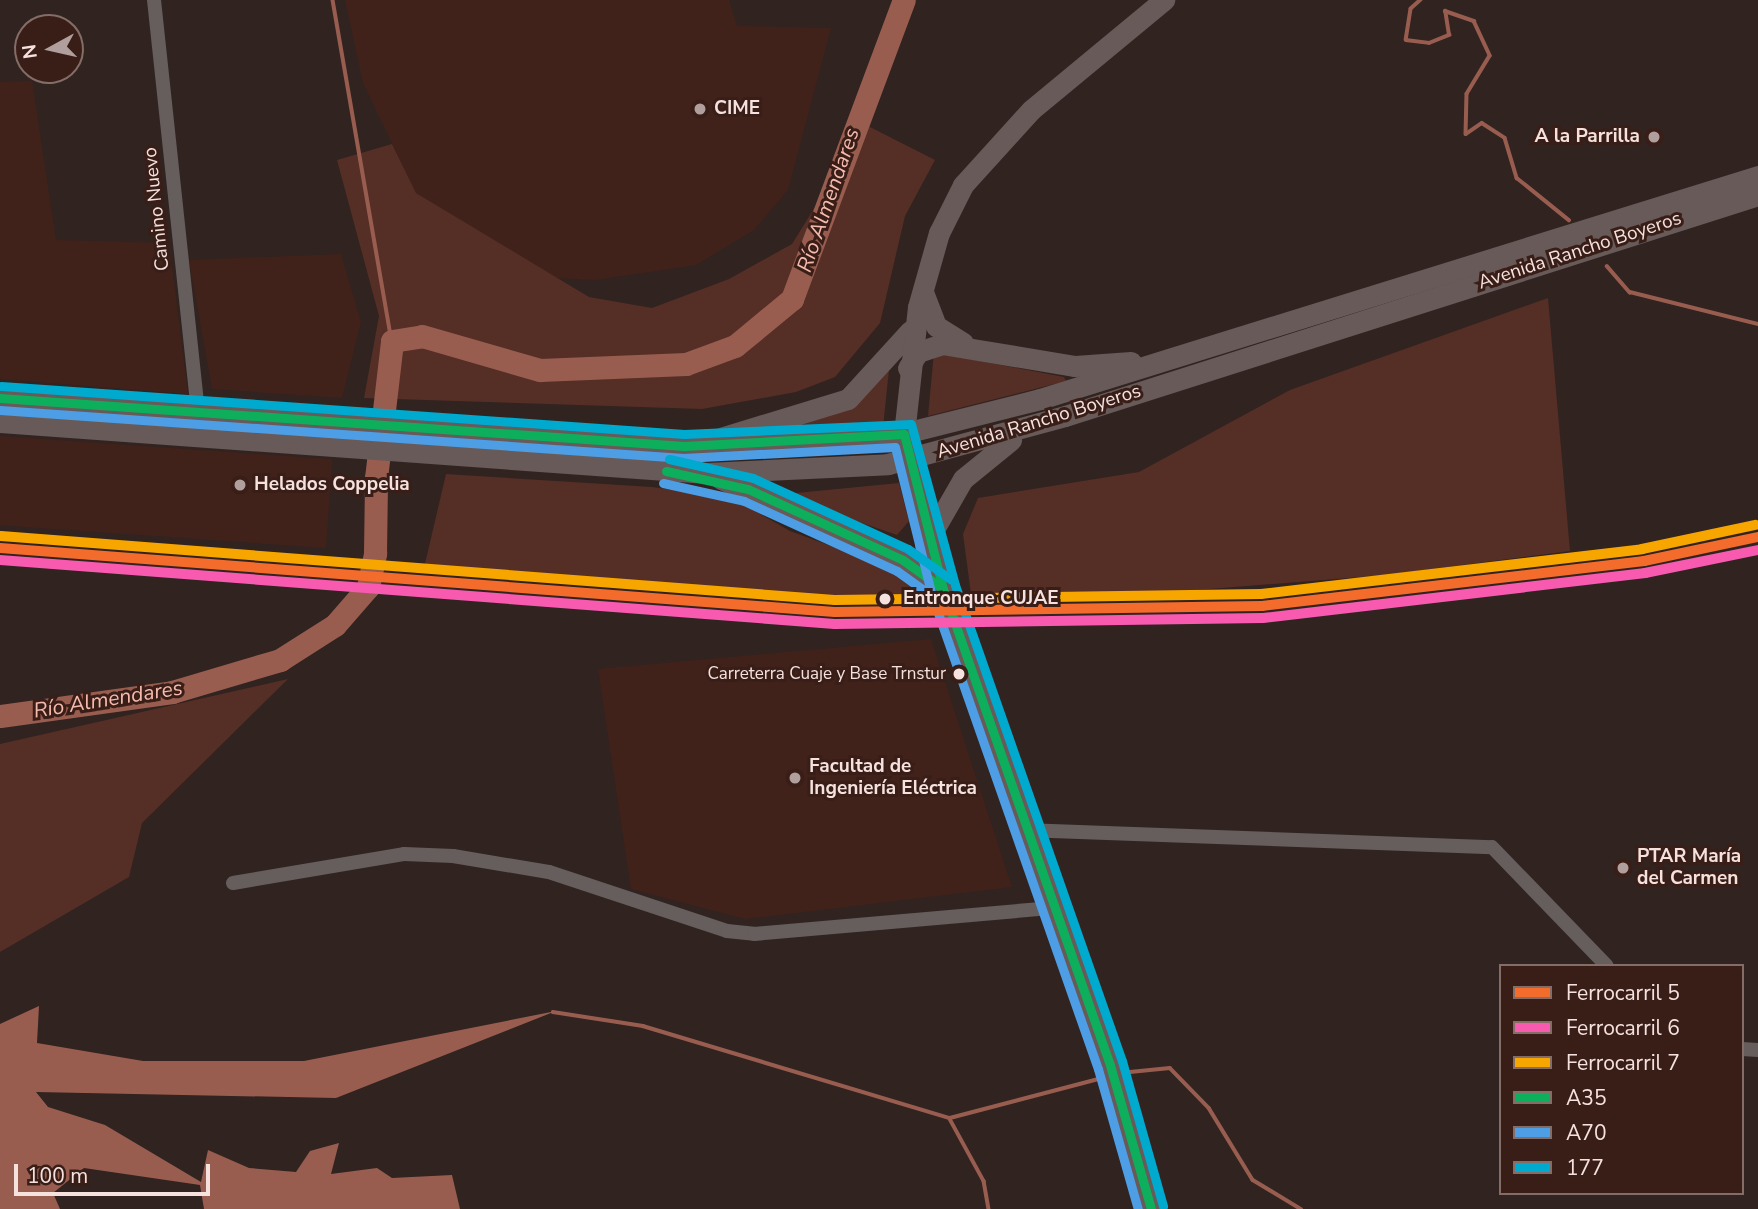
<!DOCTYPE html>
<meta charset="utf-8">
<style>
body{margin:0}
#map{position:relative;width:1758px;height:1209px;overflow:hidden;background:#312320;font-family:"Nunito Sans",sans-serif}
div>[style]{position:absolute}
.built>*{inset:0;background:#41221b;transform-origin:0 0}
.green>*{inset:0;background:#552e26}
.water>*{inset:0;background:#995d50}
.stream>*{height:3.5px;margin:-1.75px;padding:0 1.75px;transform-origin:1.75px;border-radius:1.75px;background:#995d50}
.river>*{height:23px;margin:-11.5px;padding:0 11.5px;transform-origin:11.5px;border-radius:11.5px;background:#995d50}
.minor>*{height:14px;margin:-7px;padding:0 7px;transform-origin:7px;border-radius:7px;background:#655e5d}
.highway>*{height:21px;margin:-10.5px;padding:0 10.5px;transform-origin:10.5px;border-radius:10.5px;background:#675a58}
.bus-1>*{height:9px;margin:-4.5px;padding:0 4.5px;transform-origin:4.5px;border-radius:4.5px;background:#0daf5c}
.bus-2>*{height:9px;margin:-4.5px;padding:0 4.5px;transform-origin:4.5px;border-radius:4.5px;background:#4d9ee5}
.bus-3>*{height:9px;margin:-4.5px;padding:0 4.5px;transform-origin:4.5px;border-radius:4.5px;background:#00a9ce}
.rail-1>*{height:10px;margin:-5px;padding:0 5px;transform-origin:5px;border-radius:5px;background:#f36c2b}
.rail-2>*{height:10px;margin:-5px;padding:0 5px;transform-origin:5px;border-radius:5px;background:#f75aaf}
.rail-3>*{height:10px;margin:-5px;padding:0 5px;transform-origin:5px;border-radius:5px;background:#f7a600}
.dots>*{width:19px;height:19px;translate:-50% -50%;box-sizing:border-box;border:4px solid #391e18;border-radius:50%}
span{translate:-50% -50%;white-space:nowrap;text-align:center;line-height:1.15;-webkit-text-stroke:6px #391e18;paint-order:stroke}
.bus-label{font-size:17px;color:#f5e2de}
.right{translate:-100% -50%;text-align:right}
.poi-label{font-size:19px;color:#f5e2de;font-weight:700}
.left{translate:0 -50%;text-align:left}
.street-label{font-size:19px;color:#f5e2de}
.stop-label{font-size:19px;color:#f5e2de;font-weight:700}
.water-label{font-size:21px;color:#f5bbad;font-style:italic}
.legend{position:absolute;left:1499px;top:964px;width:245px;height:231px;box-sizing:border-box;background:#391e18;border:2px solid #846c67;margin:0;padding:9px 12px;list-style:none;font-size:21px;color:#f5e2de}
.legend li{display:flex;align-items:center;gap:14px;height:35px}
.legend b{width:35px;border:2px solid #846c67}
.north{position:absolute;left:14px;top:14px;width:70px;height:70px;box-sizing:border-box;background:#391e18;border:2px solid #846c67;border-radius:50%;rotate:262deg;font-size:19px;font-weight:700;line-height:28px;text-align:center;color:#f5e2de}
.north::after{content:'';display:block;margin:auto;width:24px;height:32px;background:#b09f9c;clip-path:polygon(50% 0,100% 100%,50% 72%,0 100%)}
.scale{position:absolute;left:14px;top:1164px;width:196px;height:32px;box-sizing:border-box;border:4px solid #f5e2de;border-top:0;padding-left:9px;font-size:21px;line-height:24px;white-space:nowrap;color:#f5e2de;-webkit-text-stroke:5px #391e18;paint-order:stroke}
</style>
<div id="map">
<div class="built">
<div style="clip-path:polygon(345px 0,729px 0,737px 26px,831px 28px,788px 190px,754px 230px,696px 265px,595px 280px,554px 278px,416px 193px,363px 83px)"></div>
<div style="clip-path:polygon(32px 81px,56px 240px,169px 243px,188px 394px,0 379px,0 82px)"></div>
<div style="clip-path:polygon(341px 254px,361px 322px,342px 398px,212px 389px,189px 260px)"></div>
<div style="left:0;top:436px;width:333px;height:89px;rotate:4deg"></div>
<div style="clip-path:polygon(931px 639px,1012px 887px,745px 919px,631px 889px,598px 669px)"></div>
</div>
<div class="green">
<div style="clip-path:polygon(866px 125px,935px 160px,905px 216px,880px 323px,835px 377px,796px 392px,702px 409px,364px 398px,379px 316px,337px 160px,392px 144px,416px 193px,589px 297px,652px 308px,729px 279px,792px 244px)"></div>
<div style="clip-path:polygon(1548px 298px,1570px 551px,1386px 575px,1172px 592px,971px 594px,963px 534px,978px 498px,1139px 472px,1290px 390px)"></div>
<div style="clip-path:polygon(934px 352px,1064px 377px,1066px 381px,928px 416px)"></div>
<div style="clip-path:polygon(889px 370px,883px 427px,746px 437px,829px 416px,865px 396px)"></div>
<div style="clip-path:polygon(446px 474px,652px 487px,732px 498px,790px 531px,910px 575px,929px 598px,814px 602px,424px 568px)"></div>
<div style="clip-path:polygon(899px 483px,909px 521px,897px 535px,795px 500px,796px 493px)"></div>
<div style="clip-path:polygon(288px 679px,142px 823px,129px 877px,0 952px,0 744px)"></div>
</div>
<div class="water">
<div style="clip-path:polygon(39px 1006px,37px 1043px,143px 1061px,304px 1061px,556px 1011px,336px 1098px,36px 1092px,48px 1107px,105px 1125px,201px 1182px,208px 1150px,249px 1168px,296px 1172px,310px 1151px,339px 1143px,331px 1174px,377px 1168px,392px 1178px,452px 1175px,460px 1209px,204px 1209px,200px 1185px,84px 1168px,53px 1193px,60px 1209px,0 1209px,0 1024px)"></div>
</div>
<div class="stream">
<div style="left:333px;top:0;width:346px;rotate:80.2deg"></div>
<div style="left:1421px;top:0;width:13px;rotate:138deg"></div>
<div style="left:1411px;top:9px;width:31px;rotate:99deg"></div>
<div style="left:1406px;top:40px;width:23px;rotate:7deg"></div>
<div style="left:1429px;top:43px;width:22px;rotate:-22deg"></div>
<div style="left:1449px;top:35px;width:24px;rotate:-99deg"></div>
<div style="left:1445px;top:11px;width:31px;rotate:19deg"></div>
<div style="left:1474px;top:21px;width:38px;rotate:65deg"></div>
<div style="left:1490px;top:56px;width:44px;rotate:121.2deg"></div>
<div style="left:1467px;top:94px;width:40px;rotate:91.4deg"></div>
<div style="left:1466px;top:134px;width:19px;rotate:-35deg"></div>
<div style="left:1482px;top:123px;width:27px;rotate:33deg"></div>
<div style="left:1505px;top:138px;width:42px;rotate:73.3deg"></div>
<div style="left:1517px;top:178px;width:67px;rotate:38.9deg"></div>
<div style="left:1607px;top:266px;width:35px;rotate:49deg"></div>
<div style="left:1630px;top:292px;width:132px;rotate:14deg"></div>
<div style="left:553px;top:1012px;width:91px;rotate:8.8deg"></div>
<div style="left:643px;top:1026px;width:320px;rotate:16.7deg"></div>
<div style="left:950px;top:1118px;width:161px;rotate:-14.7deg"></div>
<div style="left:1120px;top:1073px;width:50px;rotate:-5.7deg"></div>
<div style="left:1170px;top:1068px;width:56px;rotate:45.7deg"></div>
<div style="left:1209px;top:1108px;width:84px;rotate:58.6deg"></div>
<div style="left:1253px;top:1180px;width:56px;rotate:31.1deg"></div>
<div style="left:950px;top:1119px;width:71px;rotate:61.3deg"></div>
<div style="left:984px;top:1181px;width:28px;rotate:80deg"></div>
</div>
<div class="river">
<div style="left:0;top:716px;width:174px;rotate:-7.9deg"></div>
<div style="left:172px;top:692px;width:113px;rotate:-16.5deg"></div>
<div style="left:280px;top:660px;width:65px;rotate:-32.5deg"></div>
<div style="left:335px;top:625px;width:50px;rotate:-49deg"></div>
<div style="left:368px;top:587px;width:35px;rotate:-78deg"></div>
<div style="left:375px;top:553px;width:75px;rotate:-89.2deg"></div>
<div style="left:376px;top:478px;width:138px;rotate:-83.3deg"></div>
<div style="left:392px;top:341px;width:30px;rotate:-9deg"></div>
<div style="left:422px;top:336px;width:123px;rotate:16.1deg"></div>
<div style="left:540px;top:370px;width:146px;rotate:-2.4deg"></div>
<div style="left:686px;top:364px;width:52px;rotate:-20.2deg"></div>
<div style="left:735px;top:346px;width:74px;rotate:-39.5deg"></div>
<div style="left:792px;top:299px;width:319px;rotate:-69.5deg"></div>
</div>
<div class="minor">
<div style="left:154px;top:0;width:416px;rotate:83.9deg"></div>
<div style="left:1024px;top:830px;width:468px;rotate:2.1deg"></div>
<div style="left:1492px;top:847px;width:165px;rotate:46deg"></div>
<div style="left:233px;top:883px;width:173px;rotate:-9.6deg"></div>
<div style="left:404px;top:854px;width:49px;rotate:2.3deg"></div>
<div style="left:453px;top:856px;width:97px;rotate:9.5deg"></div>
<div style="left:549px;top:872px;width:188px;rotate:18.3deg"></div>
<div style="left:727px;top:931px;width:27px;rotate:6deg"></div>
<div style="left:754px;top:934px;width:300px;rotate:-5deg"></div>
<div style="left:1742px;top:1049px;width:16px;rotate:4deg"></div>
</div>
<div class="highway">
<div style="left:923px;top:292px;width:36px;rotate:69deg"></div>
<div style="left:936px;top:326px;width:32px;rotate:32deg"></div>
<div style="left:908px;top:368px;width:19px;rotate:-58deg"></div>
<div style="left:918px;top:352px;width:25px;rotate:-18deg"></div>
<div style="left:942px;top:344px;width:135px;rotate:9.4deg"></div>
<div style="left:1075px;top:366px;width:56px;rotate:-4.1deg"></div>
<div style="left:0;top:398px;width:686px;rotate:4.01deg"></div>
<div style="left:684px;top:446px;width:201px;rotate:-2.3deg"></div>
<div style="left:885px;top:438px;width:160px;rotate:-14.1deg"></div>
<div style="left:1040px;top:399px;width:752px;rotate:-17.25deg"></div>
<div style="left:0;top:422px;width:709px;rotate:4.13deg"></div>
<div style="left:707px;top:473px;width:181px;rotate:-2.8deg"></div>
<div style="left:888px;top:464px;width:183px;rotate:-15.2deg"></div>
<div style="left:1065px;top:416px;width:727px;rotate:-17.69deg"></div>
<div style="left:717px;top:439px;width:137px;rotate:-17deg"></div>
<div style="left:848px;top:399px;width:92px;rotate:-47.6deg"></div>
<div style="left:721px;top:479px;width:199px;rotate:24deg"></div>
<div style="left:903px;top:560px;width:49px;rotate:35.9deg"></div>
<div style="left:925px;top:545px;width:76px;rotate:-60.1deg"></div>
<div style="left:963px;top:479px;width:62px;rotate:-39.1deg"></div>
<div style="left:1151px;top:1209px;width:150px;rotate:-105.9deg"></div>
<div style="left:1110px;top:1065px;width:504px;rotate:-109.33deg"></div>
<div style="left:943px;top:589px;width:160px;rotate:-104.1deg"></div>
<div style="left:904px;top:434px;width:128px;rotate:-83.7deg"></div>
<div style="left:918px;top:307px;width:77px;rotate:-74.2deg"></div>
<div style="left:939px;top:233px;width:54px;rotate:-63.4deg"></div>
<div style="left:963px;top:185px;width:101px;rotate:-47.8deg"></div>
<div style="left:1031px;top:110px;width:173px;rotate:-39.6deg"></div>
</div>
<div class="bus-1">
<div style="left:0;top:398px;width:686px;rotate:4.01deg"></div>
<div style="left:684px;top:446px;width:220px;rotate:-3.1deg"></div>
<div style="left:904px;top:434px;width:160px;rotate:75.9deg"></div>
<div style="left:943px;top:589px;width:504px;rotate:70.67deg"></div>
<div style="left:1110px;top:1065px;width:150px;rotate:74.1deg"></div>
<div style="left:666px;top:471px;width:84px;rotate:12.4deg"></div>
<div style="left:748px;top:489px;width:170px;rotate:24.6deg"></div>
<div style="left:903px;top:560px;width:49px;rotate:35.9deg"></div>
</div>
<div class="bus-2">
<div style="left:0;top:410px;width:685px;rotate:4.02deg"></div>
<div style="left:683px;top:458px;width:212px;rotate:-3deg"></div>
<div style="left:895px;top:447px;width:150px;rotate:76.1deg"></div>
<div style="left:931px;top:593px;width:504px;rotate:70.67deg"></div>
<div style="left:1098px;top:1069px;width:146px;rotate:74.1deg"></div>
<div style="left:663px;top:483px;width:83px;rotate:12.5deg"></div>
<div style="left:744px;top:501px;width:168px;rotate:24.6deg"></div>
<div style="left:897px;top:571px;width:48px;rotate:35.7deg"></div>
</div>
<div class="bus-3">
<div style="left:1px;top:386px;width:685px;rotate:4.02deg"></div>
<div style="left:684px;top:434px;width:227px;rotate:-2.5deg"></div>
<div style="left:911px;top:424px;width:167px;rotate:74.7deg"></div>
<div style="left:955px;top:585px;width:504px;rotate:70.67deg"></div>
<div style="left:1122px;top:1061px;width:151px;rotate:74.2deg"></div>
<div style="left:669px;top:459px;width:86px;rotate:12.7deg"></div>
<div style="left:753px;top:478px;width:170px;rotate:24.6deg"></div>
<div style="left:908px;top:549px;width:52px;rotate:35.5deg"></div>
</div>
<div class="rail-1">
<div style="left:0;top:548px;width:837px;rotate:4.38deg"></div>
<div style="left:835px;top:612px;width:427px;rotate:-0.8deg"></div>
<div style="left:1262px;top:606px;width:385px;rotate:-6.7deg"></div>
<div style="left:1644px;top:561px;width:116px;rotate:-11.9deg"></div>
</div>
<div class="rail-2">
<div style="left:0;top:560px;width:837px;rotate:4.38deg"></div>
<div style="left:835px;top:624px;width:428px;rotate:-0.8deg"></div>
<div style="left:1263px;top:618px;width:385px;rotate:-6.7deg"></div>
<div style="left:1645px;top:573px;width:115px;rotate:-11.5deg"></div>
</div>
<div class="rail-3">
<div style="left:1px;top:536px;width:836px;rotate:4.39deg"></div>
<div style="left:835px;top:600px;width:426px;rotate:-0.8deg"></div>
<div style="left:1261px;top:594px;width:384px;rotate:-6.7deg"></div>
<div style="left:1642px;top:549px;width:116px;rotate:-12deg"></div>
</div>
<div class="dots">
<div style="left:700px;top:109px;background:#b09f9c"></div>
<div style="left:1654px;top:137px;background:#b09f9c"></div>
<div style="left:240px;top:485px;background:#b09f9c"></div>
<div style="left:885px;top:599px;background:#f5e2de"></div>
<div style="left:959px;top:674px;background:#f5e2de"></div>
<div style="left:795px;top:778px;background:#b09f9c"></div>
<div style="left:1623px;top:868px;background:#b09f9c"></div>
</div>
<div class="bus-label">
<span class="right" style="left:946px;top:674px">Carreterra Cuaje y Base Trnstur</span>
</div>
<div class="poi-label">
<span class="left" style="left:714px;top:109px">CIME</span>
<span class="right" style="left:1640px;top:137px">A la Parrilla</span>
<span class="left" style="left:254px;top:485px">Helados Coppelia</span>
<span class="left" style="left:809px;top:778px">Facultad de<br>Ingeniería Eléctrica</span>
<span class="left" style="left:1637px;top:868px">PTAR María<br>del Carmen</span>
</div>
<div class="street-label">
<span style="left:157px;top:209px;rotate:-96deg">Camino Nuevo</span>
<span style="left:1580px;top:251px;rotate:-18deg">Avenida Rancho Boyeros</span>
<span style="left:1039px;top:422px;rotate:-17deg">Avenida Rancho Boyeros</span>
</div>
<div class="stop-label">
<span class="left" style="left:903px;top:599px">Entronque CUJAE</span>
</div>
<div class="water-label">
<span style="left:828px;top:200px;rotate:-71deg">Río Almendares</span>
<span style="left:108px;top:699px;rotate:-9deg">Río Almendares</span>
</div>
<ul class="legend">
<li><b style="height:9px;background:#f36c2b"></b>Ferrocarril 5</li>
<li><b style="height:9px;background:#f75aaf"></b>Ferrocarril 6</li>
<li><b style="height:9px;background:#f7a600"></b>Ferrocarril 7</li>
<li><b style="height:9px;background:#0daf5c"></b>A35</li>
<li><b style="height:9px;background:#4d9ee5"></b>A70</li>
<li><b style="height:9px;background:#00a9ce"></b>177</li>
</ul>
<div class="north">N</div>
<div class="scale">100 m</div>
</div>
